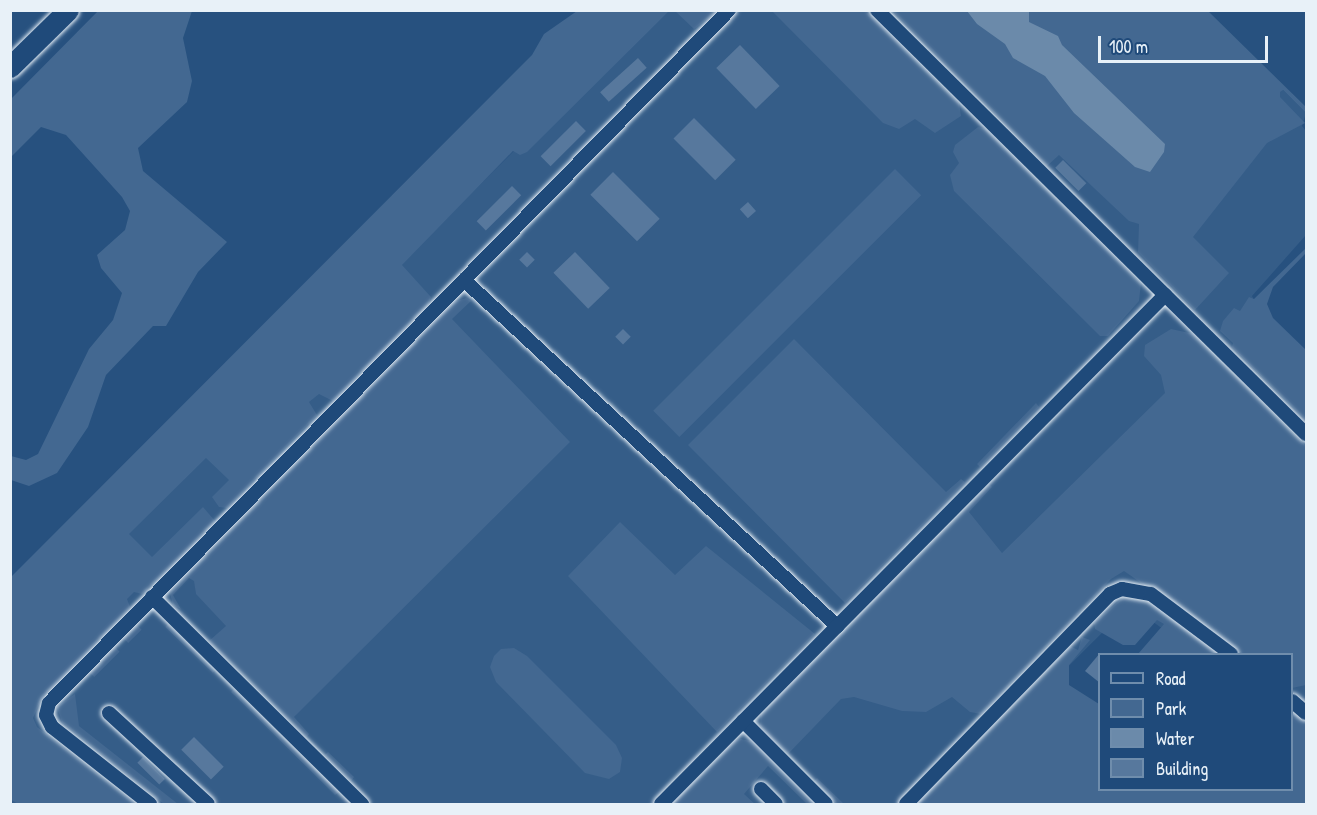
<!DOCTYPE html>
<style>
body{margin:0}
#map{position:relative;width:1317px;height:815px;overflow:hidden;background:#27517f;font-family:"Patrick Hand",sans-serif}
div>[style]{position:absolute}
.built>*{inset:0;background:#355d88}
.green>*{inset:0;background:#436891;transform-origin:0 0}
.water>*{inset:0;background:#6b8aaa}
.building>*{inset:0;background:#57789d;transform-origin:0 0}
.roads{filter:drop-shadow(0 0 2px #e8f1f8) drop-shadow(0 0 2px #e8f1f8)}
.minor>*{height:14px;margin:-7px;padding:0 7px;transform-origin:7px;border-radius:7px;background:#1f4a7a}
.highway>*{height:21px;margin:-10.5px;padding:0 10.5px;transform-origin:10.5px;border-radius:10.5px;background:#1f4a7a}
span{translate:-50% -50%;white-space:nowrap;text-align:center;line-height:1.15;-webkit-text-stroke:6px #1f4a7a;paint-order:stroke}
.frame{position:absolute;inset:0;border:12px solid #e8f1f8;pointer-events:none}
.legend{position:absolute;left:1098px;top:653px;width:195px;height:138px;box-sizing:border-box;background:#1f4a7a;border:2px solid #6f8dac;margin:0;padding:8px 10px;list-style:none;font-size:18px;color:#e8f1f8}
.legend li{display:flex;align-items:center;gap:12px;height:30px}
.legend b{width:30px;border:2px solid #6f8dac}
.scale{position:absolute;left:1098px;top:36px;width:170px;height:27px;box-sizing:border-box;border:3px solid #e8f1f8;border-top:0;padding-left:8px;font-size:18px;line-height:21px;white-space:nowrap;color:#e8f1f8;-webkit-text-stroke:4px #1f4a7a;paint-order:stroke}
</style>
<div id="map">
<div class="built">
<div style="clip-path:polygon(655px 11px,1203px 11px,1306px 113px,1302px 126px,1306px 131px,1306px 235px,1252px 296px,1266px 323px,1306px 365px,1306px 734px,1292px 723px,1292px 654px,1197px 654px,1130px 605px,930px 804px,11px 804px,11px 650px)"></div>
</div>
<div class="green">
<div style="clip-path:polygon(98px 11px,192px 11px,183px 38px,192px 81px,187px 102px,138px 148px,143px 171px,227px 242px,198px 272px,166px 326px,153px 326px,106px 375px,88px 427px,57px 473px,29px 486px,11px 480px,11px 456px,26px 460px,38px 454px,89px 349px,113px 320px,122px 293px,101px 268px,97px 255px,125px 230px,130px 211px,122px 197px,66px 135px,41px 127px,11px 157px,11px 99px)"></div>
<div style="clip-path:polygon(577px 11px,669px 11px,527px 152px,520px 155px,513px 151px,402px 265px,431px 297px,428px 305px,333px 401px,319px 394px,309px 402px,317px 415px,227px 508px,219px 507px,212px 497px,229px 480px,206px 458px,129px 534px,152px 557px,203px 507px,215px 521px,142px 594px,134px 592px,127px 599px,130px 607px,42px 697px,33px 718px,37px 727px,135px 804px,18px 804px,10px 799px,11px 577px,532px 55px,544px 34px)"></div>
<div style="clip-path:polygon(675px 11px,717px 11px,694px 29px)"></div>
<div style="clip-path:polygon(772px 11px,865px 11px,959px 103px,961px 116px,935px 133px,915px 119px,899px 129px,883px 123px)"></div>
<div style="clip-path:polygon(893px 11px,1208px 11px,1306px 107px,1306px 113px,1283px 90px,1280px 92px,1280px 97px,1305px 123px,1267px 143px,1193px 237px,1229px 273px,1195px 310px,1138px 252px,1139px 224px,1129px 221px,1059px 155px,1047px 166px)"></div>
<div style="clip-path:polygon(978px 127px,986px 129px,1141px 283px,1139px 301px,1108px 336px,1100px 336px,954px 191px,950px 175px,959px 163px,953px 152px,955px 145px)"></div>
<div style="left:895px;top:169px;width:37px;height:342px;rotate:45deg"></div>
<div style="clip-path:polygon(1306px 248px,1306px 253px,1273px 287px,1267px 304px,1273px 318px,1306px 350px,1306px 420px,1232px 347px,1233px 343px,1220px 331px,1223px 321px,1234px 308px,1240px 311px,1249px 297px,1254px 299px)"></div>
<div style="clip-path:polygon(466px 298px,471px 301px,452px 319px,570px 442px,294px 717px,309px 734px,307px 737px,209px 641px,226px 626px,196px 594px,194px 581px,189px 578px,173px 595px,181px 609px,173px 605px,170px 593px,454px 302px)"></div>
<div style="clip-path:polygon(1171px 329px,1194px 334px,1306px 446px,1306px 685px,1292px 688px,1292px 654px,1243px 654px,1124px 571px,1111px 579px,981px 714px,970px 712px,952px 697px,926px 712px,902px 711px,854px 697px,841px 699px,788px 754px,760px 726px,761px 713px,988px 483px,992px 487px,969px 512px,1002px 553px,1165px 393px,1161px 375px,1144px 356px,1145px 345px)"></div>
<div style="clip-path:polygon(794px 339px,946px 492px,961px 479px,965px 482px,845px 603px,688px 445px)"></div>
<div style="clip-path:polygon(1036px 403px,1039px 407px,980px 467px,977px 464px)"></div>
<div style="clip-path:polygon(620px 522px,675px 575px,706px 546px,815px 634px,717px 732px,568px 576px)"></div>
<div style="clip-path:polygon(1126px 595px,1139px 596px,1159px 608px,1219px 654px,1138px 654px,1164px 624px,1157px 620px,1135px 645px,1123px 645px,1095px 629px,1094px 623px)"></div>
<div style="left:136px;top:624px;width:8px;height:19px;rotate:45deg"></div>
<div style="left:168px;top:624px;width:66px;height:4px;rotate:44deg"></div>
<div style="clip-path:polygon(1082px 637px,1090px 640px,1069px 665px,1069px 685px,1099px 704px,1100px 790px,1292px 790px,1292px 711px,1306px 722px,1306px 804px,916px 804px,1070px 646px,1078px 650px)"></div>
<div style="left:114px;top:646px;width:8px;height:36px;rotate:45deg"></div>
<div style="clip-path:polygon(514px 648px,527px 656px,616px 745px,622px 758px,620px 772px,609px 779px,585px 773px,496px 682px,490px 667px,494px 656px,501px 649px)"></div>
<div style="clip-path:polygon(234px 689px,339px 792px,335px 795px,231px 692px)"></div>
<div style="clip-path:polygon(75px 694px,79px 726px,178px 804px,164px 804px,62px 722px,57px 707px)"></div>
<div style="clip-path:polygon(741px 739px,750px 741px,813px 804px,807px 804px,768px 766px,744px 794px,755px 804px,672px 804px,734px 741px)"></div>
<div style="clip-path:polygon(328px 752px,354px 777px,351px 781px,325px 755px)"></div>
<div style="clip-path:polygon(817px 778px,844px 804px,837px 804px,814px 782px)"></div>
</div>
<div class="water">
<div style="clip-path:polygon(967px 11px,1029px 11px,1029px 22px,1058px 36px,1062px 45px,1165px 144px,1164px 152px,1150px 172px,1135px 167px,1074px 113px,1045px 76px,1013px 58px,1005px 44px,977px 24px)"></div>
</div>
<div class="building">
<div style="left:740px;top:45px;width:57px;height:33px;rotate:46deg"></div>
<div style="left:638px;top:58px;width:13px;height:51px;rotate:48deg"></div>
<div style="left:694px;top:118px;width:59px;height:29px;rotate:45deg"></div>
<div style="left:576px;top:121px;width:14px;height:50px;rotate:45deg"></div>
<div style="left:1063px;top:160px;width:33px;height:11px;rotate:45deg"></div>
<div style="left:613px;top:172px;width:66px;height:32px;rotate:45deg"></div>
<div style="left:512px;top:186px;width:13px;height:50px;rotate:45deg"></div>
<div style="left:748px;top:202px;width:12px;height:11px;rotate:48deg"></div>
<div style="left:527px;top:252px;width:11px;height:11px;rotate:45deg"></div>
<div style="left:575px;top:252px;width:50px;height:30px;rotate:46deg"></div>
<div style="left:623px;top:329px;width:11px;height:11px;rotate:45deg"></div>
<div style="clip-path:polygon(1100px 653px,1100px 683px,1085px 671px)"></div>
<div style="left:194px;top:737px;width:42px;height:18px;rotate:45deg"></div>
<div style="left:143px;top:757px;width:31px;height:8px;rotate:45deg"></div>
</div>
<div class="roads">
<div class="minor">
<div style="left:877px;top:10px;width:405px;rotate:44.7deg"></div>
<div style="left:464px;top:280px;width:509px;rotate:42.85deg"></div>
<div style="left:152px;top:597px;width:295px;rotate:44.6deg"></div>
<div style="left:1292px;top:701px;width:18px;rotate:41deg"></div>
<div style="left:109px;top:713px;width:134px;rotate:42.6deg"></div>
<div style="left:743px;top:721px;width:117px;rotate:45deg"></div>
<div style="left:761px;top:789px;width:21px;rotate:45deg"></div>
<div style="left:150px;top:804px;width:125px;rotate:-141.8deg"></div>
<div style="left:52px;top:727px;width:13px;rotate:-117deg"></div>
<div style="left:46px;top:715px;width:12px;rotate:-76deg"></div>
<div style="left:49px;top:703px;width:971px;rotate:-45.54deg"></div>
<div style="left:661px;top:804px;width:716px;rotate:-45.28deg"></div>
<div style="left:1165px;top:295px;width:198px;rotate:44.6deg"></div>
<div style="left:906px;top:804px;width:293px;rotate:-45.8deg"></div>
<div style="left:1110px;top:594px;width:13px;rotate:-23deg"></div>
<div style="left:1122px;top:589px;width:29px;rotate:10deg"></div>
<div style="left:1151px;top:594px;width:100px;rotate:36.9deg"></div>
</div>
<div class="highway">
<div style="left:10px;top:67px;width:81px;rotate:-44.5deg"></div>
</div>
</div>
<div class="frame"></div>
<ul class="legend">
<li><b style="height:8px;background:#1f4a7a"></b>Road</li>
<li><b style="height:16px;background:#436891"></b>Park</li>
<li><b style="height:16px;background:#6b8aaa"></b>Water</li>
<li><b style="height:16px;background:#57789d"></b>Building</li>
</ul>
<div class="scale">100 m</div>
</div>
